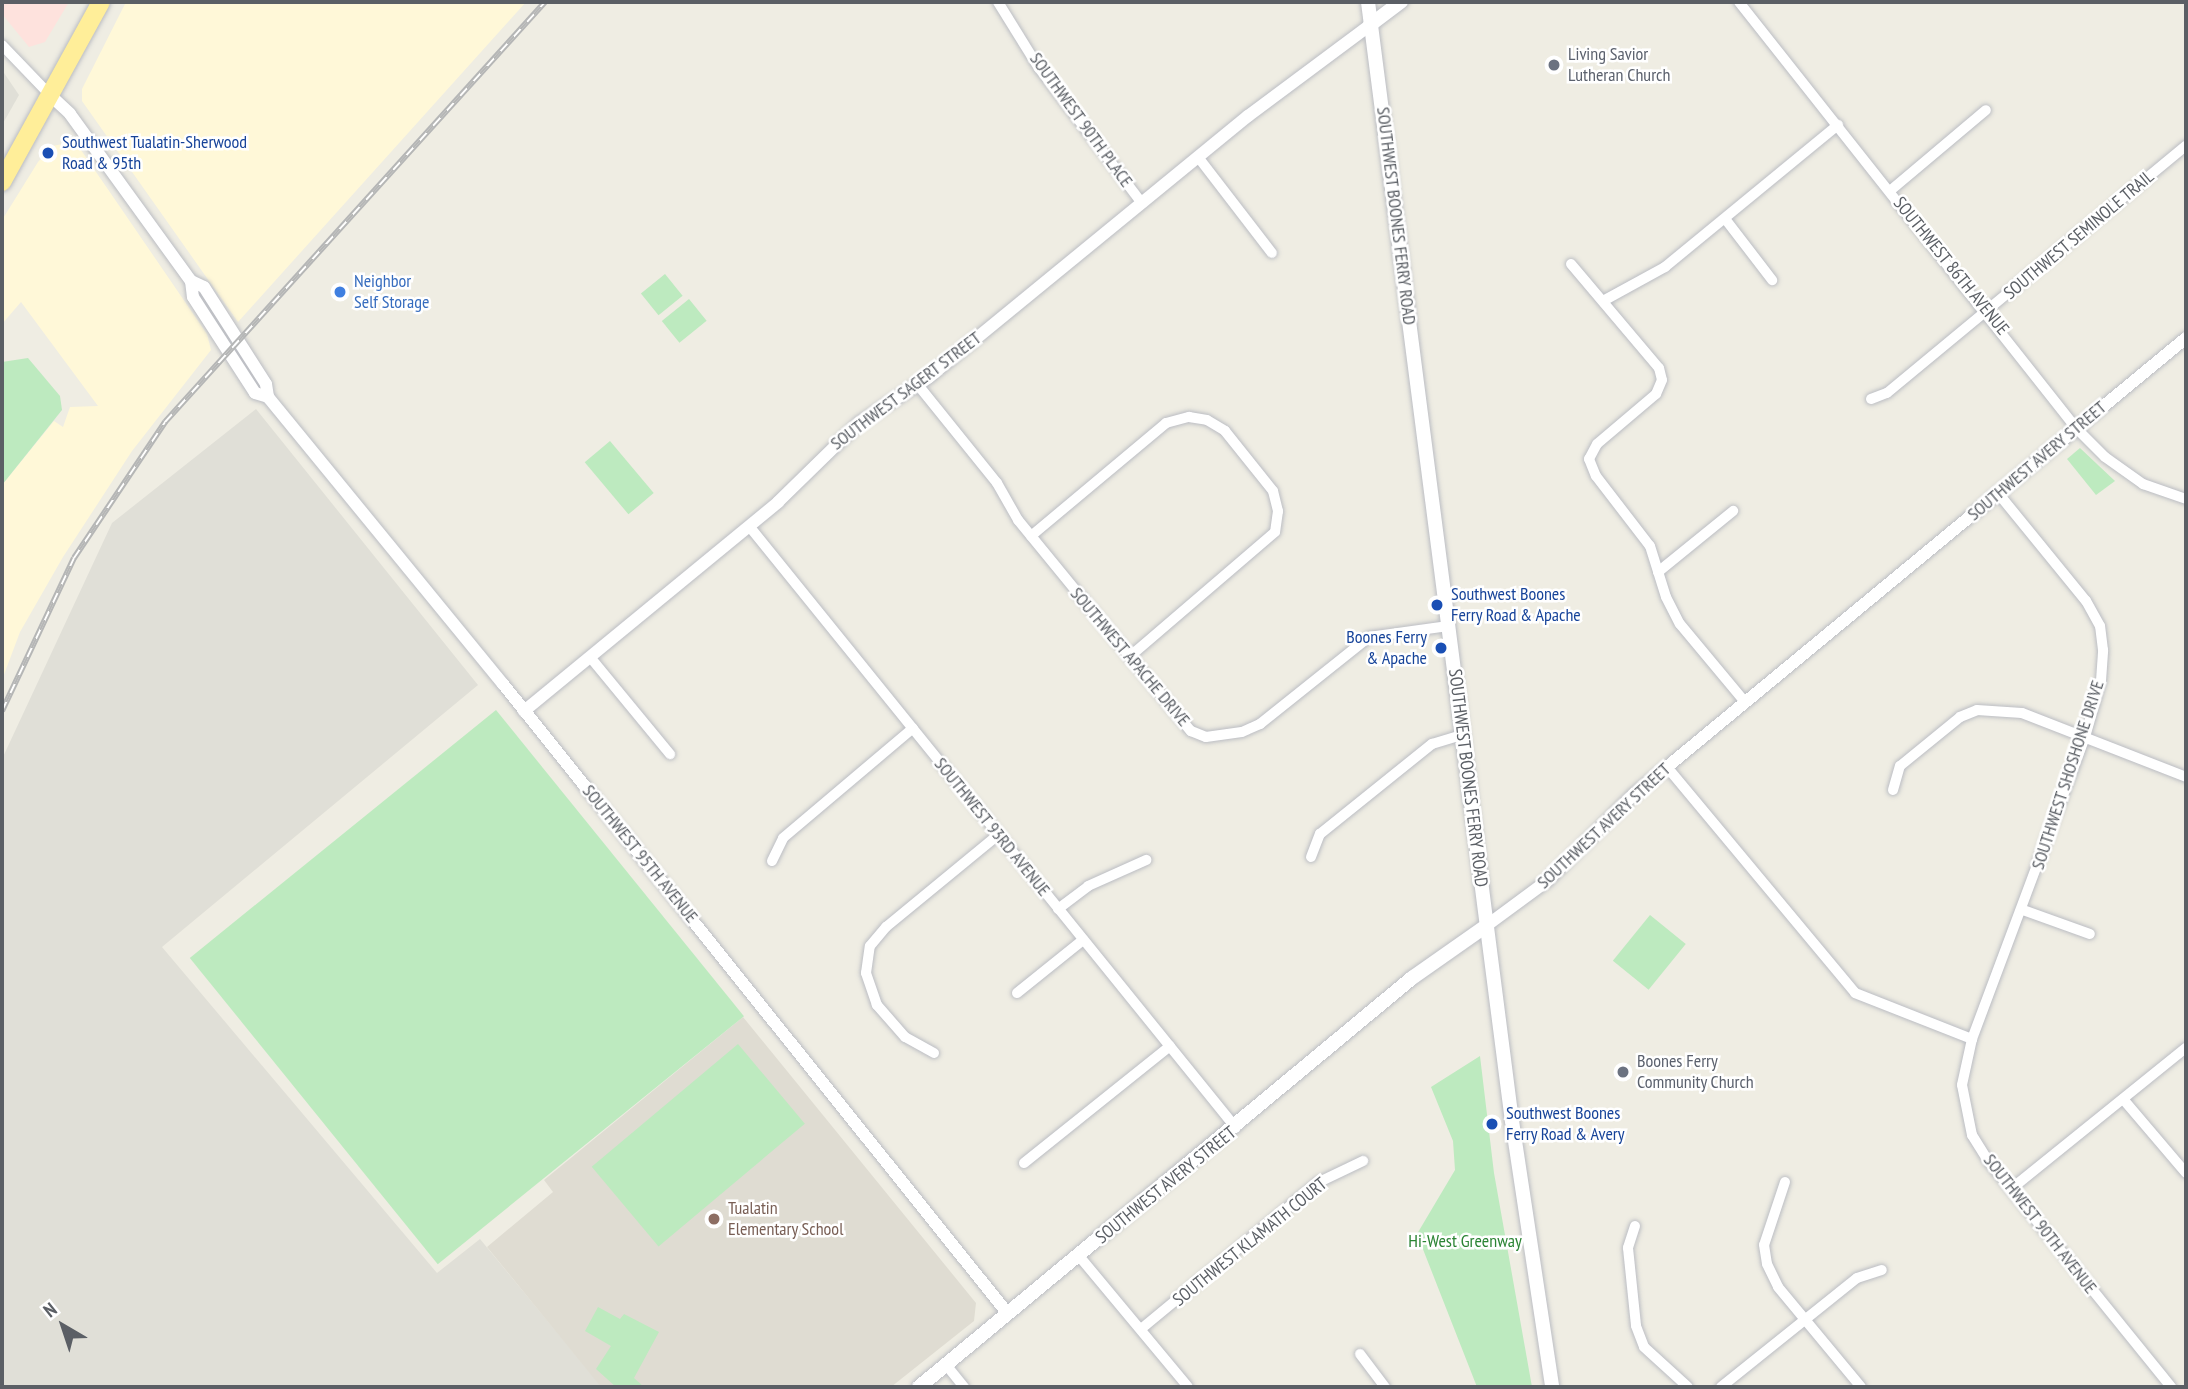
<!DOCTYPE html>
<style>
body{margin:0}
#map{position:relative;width:2188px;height:1389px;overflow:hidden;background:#efede3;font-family:"PT Sans Narrow",sans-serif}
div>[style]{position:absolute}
.commercial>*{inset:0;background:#fff8d8}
.industrial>*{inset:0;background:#e0dfd7}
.education>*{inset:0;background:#dfdcd2}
.medical>*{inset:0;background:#fee2dd}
.green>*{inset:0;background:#bdeabf;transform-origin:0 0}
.roads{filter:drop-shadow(0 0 2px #bbbdc3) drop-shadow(0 0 2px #bbbdc3)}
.minor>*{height:10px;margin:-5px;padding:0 5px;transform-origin:5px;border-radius:5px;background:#fff}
.tertiary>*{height:12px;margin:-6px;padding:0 6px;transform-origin:6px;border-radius:6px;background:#fff}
.secondary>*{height:14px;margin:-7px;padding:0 7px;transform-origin:7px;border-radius:7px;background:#fff}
.trunk>*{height:18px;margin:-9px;padding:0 9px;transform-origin:9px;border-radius:9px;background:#fe9}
.rail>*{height:6px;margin-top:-3px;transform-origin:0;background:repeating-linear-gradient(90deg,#fff 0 10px,#b5b6b6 0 20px);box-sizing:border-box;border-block:2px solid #b5b6b6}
.dots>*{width:19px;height:19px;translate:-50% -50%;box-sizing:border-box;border:4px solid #fff;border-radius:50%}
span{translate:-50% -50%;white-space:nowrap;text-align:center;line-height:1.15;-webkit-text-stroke:5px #fff;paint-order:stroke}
.worship-label{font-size:18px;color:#5b616d}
.left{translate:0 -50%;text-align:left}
.street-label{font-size:18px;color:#5b5f65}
.transit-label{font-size:18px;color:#164399}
.right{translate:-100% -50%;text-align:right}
.shop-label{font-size:18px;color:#366cbe}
.education-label{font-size:18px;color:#785e54}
.park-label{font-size:18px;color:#2b8434}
.frame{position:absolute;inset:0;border:4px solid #5b5f65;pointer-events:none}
.north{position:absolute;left:28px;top:1291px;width:70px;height:70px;-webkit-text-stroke:5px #fff;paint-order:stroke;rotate:321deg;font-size:19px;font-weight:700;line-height:28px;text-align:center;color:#5b5f65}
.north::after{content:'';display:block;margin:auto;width:24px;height:32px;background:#5b5f65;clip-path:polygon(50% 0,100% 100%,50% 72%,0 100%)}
</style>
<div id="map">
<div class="commercial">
<div style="clip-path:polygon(126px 2px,526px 2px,238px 322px,82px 101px,82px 89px)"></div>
<div style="clip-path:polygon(63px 144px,81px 150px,207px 334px,211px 350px,132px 451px,63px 557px,20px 632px,2px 680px,2px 485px,54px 421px,63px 427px,70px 407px,98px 406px,21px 302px,2px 324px,2px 220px,38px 162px,52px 146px)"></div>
</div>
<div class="industrial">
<div style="clip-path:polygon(2px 70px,19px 95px,2px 125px)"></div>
<div style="clip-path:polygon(256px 409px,478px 685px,162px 947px,437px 1273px,480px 1239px,602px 1387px,2px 1387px,2px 759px,112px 523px)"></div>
</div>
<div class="education">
<div style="clip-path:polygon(743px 1017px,976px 1303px,974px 1321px,891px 1387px,601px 1387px,487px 1247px,553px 1192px,544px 1180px)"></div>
</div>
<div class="medical">
<div style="clip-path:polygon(2px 2px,69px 2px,45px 42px,29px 47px,2px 14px)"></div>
</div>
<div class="green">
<div style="left:665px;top:274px;width:28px;height:31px;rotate:51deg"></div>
<div style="left:689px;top:299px;width:28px;height:35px;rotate:51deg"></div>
<div style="clip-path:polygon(28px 358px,60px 396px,62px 410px,2px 485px,2px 362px)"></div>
<div style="left:610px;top:441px;width:68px;height:33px;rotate:50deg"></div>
<div style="clip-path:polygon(2080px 448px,2115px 481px,2096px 495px,2067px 459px)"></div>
<div style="left:496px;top:710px;width:394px;height:394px;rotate:51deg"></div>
<div style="left:1650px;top:915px;width:46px;height:59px;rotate:39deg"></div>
<div style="left:738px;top:1044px;width:104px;height:191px;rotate:50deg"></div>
<div style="clip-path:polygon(1480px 1056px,1494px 1173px,1532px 1387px,1477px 1387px,1417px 1234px,1455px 1170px,1453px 1141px,1431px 1087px)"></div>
<div style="clip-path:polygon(598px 1307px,620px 1319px,624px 1314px,659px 1332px,634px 1378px,644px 1387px,616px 1387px,596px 1369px,611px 1346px,585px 1331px)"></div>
</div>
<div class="roads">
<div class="minor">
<div style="left:998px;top:2px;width:78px;rotate:58.2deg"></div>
<div style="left:1039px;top:68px;width:170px;rotate:52.7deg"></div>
<div style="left:1739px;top:2px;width:543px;rotate:51.65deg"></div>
<div style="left:2076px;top:428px;width:41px;rotate:45deg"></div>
<div style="left:2105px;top:457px;width:47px;rotate:35.4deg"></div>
<div style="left:2143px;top:484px;width:46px;rotate:19.2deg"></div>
<div style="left:2px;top:45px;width:71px;rotate:46.1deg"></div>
<div style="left:1198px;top:157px;width:121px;rotate:52.4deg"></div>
<div style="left:1891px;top:190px;width:124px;rotate:-40.1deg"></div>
<div style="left:1726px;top:220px;width:76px;rotate:52.5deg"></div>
<div style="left:1571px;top:264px;width:136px;rotate:49.8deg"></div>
<div style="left:1659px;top:368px;width:12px;rotate:76deg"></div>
<div style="left:1662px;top:380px;width:15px;rotate:113deg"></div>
<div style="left:1656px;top:394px;width:77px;rotate:139.7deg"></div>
<div style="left:1597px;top:444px;width:17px;rotate:118deg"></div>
<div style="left:1589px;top:459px;width:18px;rotate:68deg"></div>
<div style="left:1596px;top:476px;width:88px;rotate:52.4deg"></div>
<div style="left:1650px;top:546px;width:53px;rotate:72.6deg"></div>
<div style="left:1666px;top:597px;width:30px;rotate:63deg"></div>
<div style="left:1680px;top:624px;width:102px;rotate:50.2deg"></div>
<div style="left:1603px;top:301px;width:71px;rotate:-28.7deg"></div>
<div style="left:1665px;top:267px;width:224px;rotate:-39.4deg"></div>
<div style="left:918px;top:385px;width:126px;rotate:51.1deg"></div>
<div style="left:997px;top:483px;width:43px;rotate:60.4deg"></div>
<div style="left:1018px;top:520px;width:273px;rotate:50.7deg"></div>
<div style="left:1191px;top:731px;width:16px;rotate:22deg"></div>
<div style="left:1206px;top:737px;width:36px;rotate:-8deg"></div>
<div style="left:1242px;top:732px;width:20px;rotate:-24deg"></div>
<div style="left:1260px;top:724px;width:139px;rotate:-38.6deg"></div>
<div style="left:1369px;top:637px;width:80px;rotate:-7.9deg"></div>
<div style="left:1871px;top:399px;width:17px;rotate:-21deg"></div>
<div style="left:1887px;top:393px;width:388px;rotate:-39.6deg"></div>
<div style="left:749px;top:526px;width:774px;rotate:51.03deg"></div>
<div style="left:1031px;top:536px;width:176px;rotate:-39.9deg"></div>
<div style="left:1166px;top:423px;width:24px;rotate:-15deg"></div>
<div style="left:1189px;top:417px;width:18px;rotate:9deg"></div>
<div style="left:1207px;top:420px;width:21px;rotate:31deg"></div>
<div style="left:1225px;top:431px;width:77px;rotate:51.3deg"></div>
<div style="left:1273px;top:491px;width:21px;rotate:76deg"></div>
<div style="left:1278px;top:511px;width:21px;rotate:98deg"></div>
<div style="left:1275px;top:532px;width:192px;rotate:139.4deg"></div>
<div style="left:1658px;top:572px;width:97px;rotate:-39.1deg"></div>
<div style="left:590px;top:657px;width:126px;rotate:50.5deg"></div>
<div style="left:1667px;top:767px;width:294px;rotate:50.2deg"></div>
<div style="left:1855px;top:993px;width:126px;rotate:21.5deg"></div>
<div style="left:1972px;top:1039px;width:47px;rotate:102.3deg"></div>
<div style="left:1962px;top:1085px;width:51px;rotate:78.7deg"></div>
<div style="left:1972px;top:1135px;width:32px;rotate:58deg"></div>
<div style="left:1989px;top:1162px;width:289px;rotate:51deg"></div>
<div style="left:1893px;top:790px;width:25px;rotate:-74deg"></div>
<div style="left:1900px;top:766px;width:77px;rotate:-39.2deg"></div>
<div style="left:1960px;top:717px;width:18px;rotate:-22deg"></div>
<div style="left:1977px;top:710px;width:45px;rotate:3.8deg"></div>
<div style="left:2022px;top:713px;width:176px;rotate:21.3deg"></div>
<div style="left:1311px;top:857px;width:25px;rotate:-69deg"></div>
<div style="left:1320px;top:834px;width:144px;rotate:-38.8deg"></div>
<div style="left:1432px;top:744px;width:31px;rotate:-17deg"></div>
<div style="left:772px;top:861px;width:25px;rotate:-64deg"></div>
<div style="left:783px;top:838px;width:170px;rotate:-40.2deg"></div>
<div style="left:1058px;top:909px;width:38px;rotate:-37deg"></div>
<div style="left:1088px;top:886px;width:64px;rotate:-24.1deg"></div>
<div style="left:2023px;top:910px;width:71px;rotate:19.7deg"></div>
<div style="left:1017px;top:993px;width:85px;rotate:-38.8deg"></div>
<div style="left:1972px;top:1039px;width:322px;rotate:-69.5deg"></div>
<div style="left:2085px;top:737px;width:58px;rotate:-74.1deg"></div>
<div style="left:2101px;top:681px;width:31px;rotate:-86deg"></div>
<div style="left:2103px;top:650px;width:24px;rotate:-97deg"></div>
<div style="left:2100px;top:626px;width:29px;rotate:-119deg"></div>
<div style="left:2086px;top:601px;width:139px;rotate:-129.2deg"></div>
<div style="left:934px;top:1053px;width:33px;rotate:-151deg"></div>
<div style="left:905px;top:1037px;width:43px;rotate:-131.2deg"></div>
<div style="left:877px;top:1005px;width:34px;rotate:-109deg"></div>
<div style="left:866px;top:973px;width:27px;rotate:-82deg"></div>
<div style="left:870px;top:946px;width:25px;rotate:-50deg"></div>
<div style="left:886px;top:927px;width:145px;rotate:-39.4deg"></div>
<div style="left:2123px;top:1099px;width:97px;rotate:49.6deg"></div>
<div style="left:1024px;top:1163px;width:187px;rotate:-38.7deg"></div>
<div style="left:1785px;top:1182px;width:66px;rotate:108.4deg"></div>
<div style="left:1764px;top:1245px;width:19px;rotate:81deg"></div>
<div style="left:1767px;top:1264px;width:25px;rotate:64deg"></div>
<div style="left:1778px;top:1287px;width:130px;rotate:50.3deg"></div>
<div style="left:2011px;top:1189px;width:225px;rotate:-38.9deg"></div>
<div style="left:1635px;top:1226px;width:23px;rotate:108deg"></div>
<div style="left:1628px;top:1248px;width:78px;rotate:84.1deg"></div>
<div style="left:1636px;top:1326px;width:22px;rotate:69deg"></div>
<div style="left:1644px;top:1347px;width:59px;rotate:42.3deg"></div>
<div style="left:1079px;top:1256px;width:170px;rotate:50.2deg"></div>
<div style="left:1141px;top:1329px;width:231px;rotate:-39.6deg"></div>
<div style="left:1319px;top:1182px;width:49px;rotate:-25.5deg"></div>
<div style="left:1360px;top:1354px;width:41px;rotate:52.9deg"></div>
<div style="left:947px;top:1366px;width:27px;rotate:51deg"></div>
<div style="left:1721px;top:1387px;width:174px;rotate:-38.7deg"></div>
<div style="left:1857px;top:1278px;width:26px;rotate:-18deg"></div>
</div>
<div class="tertiary">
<div style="left:51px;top:96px;width:26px;rotate:43deg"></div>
<div style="left:70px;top:114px;width:206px;rotate:54.1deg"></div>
<div style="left:191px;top:281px;width:16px;rotate:83deg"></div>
<div style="left:193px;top:297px;width:114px;rotate:57.1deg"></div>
<div style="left:255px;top:393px;width:14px;rotate:17deg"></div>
<div style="left:268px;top:397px;width:371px;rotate:50.7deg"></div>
<div style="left:503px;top:684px;width:807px;rotate:51.28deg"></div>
<div style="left:191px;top:281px;width:14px;rotate:25deg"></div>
<div style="left:204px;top:287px;width:115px;rotate:57.4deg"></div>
<div style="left:266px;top:384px;width:13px;rotate:81deg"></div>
<div style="left:524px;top:711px;width:329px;rotate:-39.4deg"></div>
<div style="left:778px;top:502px;width:113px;rotate:-44.3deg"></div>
<div style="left:859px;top:423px;width:84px;rotate:-33.3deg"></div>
<div style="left:929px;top:377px;width:412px;rotate:-39.3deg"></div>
<div style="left:1248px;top:116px;width:152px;rotate:-36.7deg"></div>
<div style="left:1486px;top:926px;width:76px;rotate:-36.4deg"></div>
<div style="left:1547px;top:881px;width:122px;rotate:-45deg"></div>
<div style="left:1633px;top:795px;width:717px;rotate:-39.57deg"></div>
</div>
<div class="secondary">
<div style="left:1368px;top:2px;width:1128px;rotate:82.67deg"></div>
<div style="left:1512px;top:1121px;width:269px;rotate:81.4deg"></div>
<div style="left:1370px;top:25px;width:39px;rotate:-37deg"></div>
<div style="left:919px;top:1387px;width:641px;rotate:-39.68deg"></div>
<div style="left:1412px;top:978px;width:90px;rotate:-35.1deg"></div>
</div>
<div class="trunk">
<div style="left:2px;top:182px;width:205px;rotate:-61.2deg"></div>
</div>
</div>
<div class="rail">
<div style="left:2px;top:711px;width:169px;rotate:-64.8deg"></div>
<div style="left:74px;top:558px;width:164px;rotate:-56.2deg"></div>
<div style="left:165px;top:422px;width:566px;rotate:-47.86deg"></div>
</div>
<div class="dots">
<div style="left:1554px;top:65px;background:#6b7280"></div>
<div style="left:48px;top:153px;background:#1a4fb4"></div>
<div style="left:340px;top:292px;background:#3f7fe0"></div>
<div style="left:1437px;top:605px;background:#1a4fb4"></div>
<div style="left:1441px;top:648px;background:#1a4fb4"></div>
<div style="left:1623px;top:1072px;background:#6b7280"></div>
<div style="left:1492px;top:1124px;background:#1a4fb4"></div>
<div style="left:714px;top:1219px;background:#8d6e63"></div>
</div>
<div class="worship-label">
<span class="left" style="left:1568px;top:65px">Living Savior<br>Lutheran Church</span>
<span class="left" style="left:1637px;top:1072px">Boones Ferry<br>Community Church</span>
</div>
<div class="street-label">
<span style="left:1081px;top:120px;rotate:54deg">SOUTHWEST 90TH PLACE</span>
<span style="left:1396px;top:216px;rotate:83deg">SOUTHWEST BOONES FERRY ROAD</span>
<span style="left:2079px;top:235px;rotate:-40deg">SOUTHWEST SEMINOLE TRAIL</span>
<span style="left:1951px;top:266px;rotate:51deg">SOUTHWEST 86TH AVENUE</span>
<span style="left:906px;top:391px;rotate:-37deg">SOUTHWEST SAGERT STREET</span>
<span style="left:2037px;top:461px;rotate:-40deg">SOUTHWEST AVERY STREET</span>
<span style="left:1130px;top:657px;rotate:50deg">SOUTHWEST APACHE DRIVE</span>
<span style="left:2068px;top:775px;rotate:-72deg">SOUTHWEST SHOSHONE DRIVE</span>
<span style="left:1468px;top:778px;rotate:83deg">SOUTHWEST BOONES FERRY ROAD</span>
<span style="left:1604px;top:826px;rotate:-43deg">SOUTHWEST AVERY STREET</span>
<span style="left:992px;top:827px;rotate:51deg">SOUTHWEST 93RD AVENUE</span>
<span style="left:640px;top:854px;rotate:51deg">SOUTHWEST 95TH AVENUE</span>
<span style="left:1166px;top:1185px;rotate:-39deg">SOUTHWEST AVERY STREET</span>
<span style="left:2040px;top:1224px;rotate:52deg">SOUTHWEST 90TH AVENUE</span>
<span style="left:1250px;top:1242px;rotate:-39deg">SOUTHWEST KLAMATH COURT</span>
</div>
<div class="transit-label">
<span class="left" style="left:62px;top:153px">Southwest Tualatin-Sherwood<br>Road &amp; 95th</span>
<span class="left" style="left:1451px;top:605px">Southwest Boones<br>Ferry Road &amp; Apache</span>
<span class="right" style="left:1427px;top:648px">Boones Ferry<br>&amp; Apache</span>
<span class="left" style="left:1506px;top:1124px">Southwest Boones<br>Ferry Road &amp; Avery</span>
</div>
<div class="shop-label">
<span class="left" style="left:354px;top:292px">Neighbor<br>Self Storage</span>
</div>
<div class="education-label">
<span class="left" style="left:728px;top:1219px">Tualatin<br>Elementary School</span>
</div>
<div class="park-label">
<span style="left:1465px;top:1241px">Hi-West Greenway</span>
</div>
<div class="frame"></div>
<div class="north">N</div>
</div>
